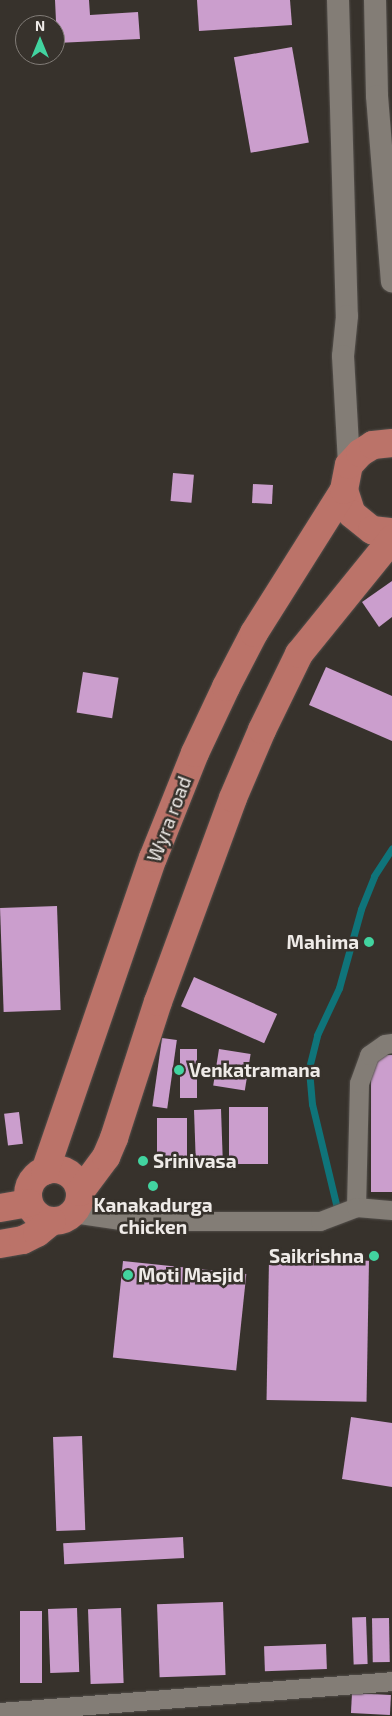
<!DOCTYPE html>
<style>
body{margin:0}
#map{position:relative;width:392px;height:1716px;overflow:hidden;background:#37322c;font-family:"Exo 2",sans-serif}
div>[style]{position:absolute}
.stream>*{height:7px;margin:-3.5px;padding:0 3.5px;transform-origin:3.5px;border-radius:3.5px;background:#0f747a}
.building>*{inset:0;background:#cb9ecd;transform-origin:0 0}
.roads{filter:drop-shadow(0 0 1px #54504c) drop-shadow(0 0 1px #54504c)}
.minor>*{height:19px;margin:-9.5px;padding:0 9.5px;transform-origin:9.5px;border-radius:9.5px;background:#837d76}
.tertiary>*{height:22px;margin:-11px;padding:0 11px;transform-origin:11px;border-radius:11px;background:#837d76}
.primary>*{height:28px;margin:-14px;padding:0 14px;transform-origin:14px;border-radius:14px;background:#bb7369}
.primary>.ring{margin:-14px;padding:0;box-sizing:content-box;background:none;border:28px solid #bb7369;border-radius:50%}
.dots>*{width:14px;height:14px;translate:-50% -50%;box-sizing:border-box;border:2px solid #37322c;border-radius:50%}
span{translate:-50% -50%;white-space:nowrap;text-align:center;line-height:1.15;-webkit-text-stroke:5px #37322c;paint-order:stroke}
.street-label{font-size:19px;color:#efebe8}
.poi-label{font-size:19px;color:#efebe8;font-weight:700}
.right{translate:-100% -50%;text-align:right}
.left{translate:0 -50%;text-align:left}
.north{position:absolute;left:15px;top:15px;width:50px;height:50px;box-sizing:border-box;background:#37322c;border:1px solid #817c77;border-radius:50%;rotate:0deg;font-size:14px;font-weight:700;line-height:20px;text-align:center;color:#efebe8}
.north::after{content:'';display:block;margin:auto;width:18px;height:22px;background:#42d4a0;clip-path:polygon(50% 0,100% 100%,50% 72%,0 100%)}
</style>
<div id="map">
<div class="stream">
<div style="left:337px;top:1208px;width:107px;rotate:-103.5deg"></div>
<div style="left:312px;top:1104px;width:36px;rotate:-95deg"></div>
<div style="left:309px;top:1068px;width:34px;rotate:-76deg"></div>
<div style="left:317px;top:1035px;width:52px;rotate:-64.9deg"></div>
<div style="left:339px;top:988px;width:82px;rotate:-74.4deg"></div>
<div style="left:361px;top:909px;width:35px;rotate:-68deg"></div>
<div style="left:374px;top:876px;width:33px;rotate:-57deg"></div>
</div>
<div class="building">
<div style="clip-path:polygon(55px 0,89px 0,90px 15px,138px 12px,140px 39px,57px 43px)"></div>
<div style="clip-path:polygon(197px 0,290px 0,292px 25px,199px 31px)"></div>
<div style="left:292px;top:47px;width:97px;height:59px;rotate:80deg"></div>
<div style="left:173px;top:473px;width:21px;height:28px;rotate:5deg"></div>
<div style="left:253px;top:484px;width:20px;height:19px;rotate:3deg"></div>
<div style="clip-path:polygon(392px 581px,392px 617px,379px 627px,362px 602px)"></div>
<div style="clip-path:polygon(326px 667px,392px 696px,392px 741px,309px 705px)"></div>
<div style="left:83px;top:672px;width:36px;height:41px;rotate:9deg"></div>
<div style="left:57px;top:906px;width:104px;height:57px;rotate:88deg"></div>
<div style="left:194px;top:977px;width:91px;height:32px;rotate:24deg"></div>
<div style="left:162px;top:1038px;width:15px;height:69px;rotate:8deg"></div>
<div style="left:180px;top:1049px;width:17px;height:49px"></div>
<div style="left:219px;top:1049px;width:32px;height:37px;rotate:9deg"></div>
<div style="left:371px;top:1055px;width:21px;height:137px"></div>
<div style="left:229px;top:1107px;width:39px;height:57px"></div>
<div style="left:221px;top:1109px;width:55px;height:27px;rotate:88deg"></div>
<div style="left:19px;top:1112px;width:32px;height:15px;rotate:83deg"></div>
<div style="left:157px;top:1118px;width:30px;height:47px"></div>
<div style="left:269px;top:1259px;width:100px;height:141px;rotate:1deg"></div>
<div style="left:123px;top:1261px;width:124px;height:97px;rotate:6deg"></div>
<div style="clip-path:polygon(351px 1417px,392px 1423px,392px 1487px,342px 1479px)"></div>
<div style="left:82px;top:1436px;width:94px;height:29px;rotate:88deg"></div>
<div style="left:183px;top:1537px;width:21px;height:120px;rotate:87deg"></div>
<div style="left:223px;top:1602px;width:73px;height:66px;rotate:88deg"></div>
<div style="left:77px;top:1608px;width:64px;height:29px;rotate:88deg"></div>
<div style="left:121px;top:1608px;width:75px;height:33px;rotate:88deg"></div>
<div style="left:20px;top:1611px;width:22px;height:72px"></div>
<div style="left:366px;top:1617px;width:47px;height:14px;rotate:88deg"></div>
<div style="left:389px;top:1618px;width:44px;height:17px;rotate:89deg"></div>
<div style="left:326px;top:1644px;width:25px;height:62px;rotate:88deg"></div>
<div style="left:352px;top:1693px;width:39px;height:20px;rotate:3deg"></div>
</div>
<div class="roads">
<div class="minor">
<div style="left:356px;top:1207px;width:124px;rotate:-88.6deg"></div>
<div style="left:359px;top:1083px;width:30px;rotate:-70deg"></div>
<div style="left:369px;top:1055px;width:19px;rotate:-35deg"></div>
<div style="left:385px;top:1044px;width:7px;rotate:-8deg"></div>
<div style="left:73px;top:1213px;width:55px;rotate:8.4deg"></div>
<div style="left:127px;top:1221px;width:193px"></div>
<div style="left:320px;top:1221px;width:39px;rotate:-21deg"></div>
<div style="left:356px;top:1207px;width:36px;rotate:5deg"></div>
<div style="left:0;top:1712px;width:393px;rotate:-4.5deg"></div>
</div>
<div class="tertiary">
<div style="left:338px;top:0;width:316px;rotate:88.4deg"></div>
<div style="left:347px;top:316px;width:40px;rotate:95.7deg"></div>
<div style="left:343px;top:356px;width:109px;rotate:86.8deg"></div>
<div style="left:375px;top:0;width:96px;rotate:88.8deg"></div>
<div style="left:377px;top:96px;width:186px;rotate:85.4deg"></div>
</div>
<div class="primary">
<div style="left:344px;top:490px;width:25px;rotate:72deg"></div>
<div style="left:352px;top:514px;width:26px;rotate:39deg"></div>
<div style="left:372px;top:530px;width:20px;rotate:6deg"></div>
<div class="ring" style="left:28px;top:1169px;width:24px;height:24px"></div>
<div style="left:45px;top:1171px;width:331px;rotate:-71deg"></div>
<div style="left:153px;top:858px;width:113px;rotate:-68.2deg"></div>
<div style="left:195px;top:753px;width:73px;rotate:-64.8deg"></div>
<div style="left:226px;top:687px;width:61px;rotate:-62.6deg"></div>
<div style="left:254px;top:633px;width:169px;rotate:-57.8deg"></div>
<div style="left:344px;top:490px;width:25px;rotate:-79deg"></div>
<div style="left:349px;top:465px;width:16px;rotate:-47deg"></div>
<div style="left:360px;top:453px;width:15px;rotate:-32deg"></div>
<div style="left:373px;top:445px;width:19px;rotate:-6deg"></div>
<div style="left:80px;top:1192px;width:44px;rotate:-53.4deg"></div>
<div style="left:106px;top:1157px;width:21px;rotate:-67deg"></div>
<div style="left:114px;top:1138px;width:143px;rotate:-72.1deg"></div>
<div style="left:158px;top:1002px;width:217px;rotate:-69.8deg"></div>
<div style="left:233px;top:798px;width:74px;rotate:-66.9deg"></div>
<div style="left:262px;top:730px;width:85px;rotate:-64deg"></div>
<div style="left:299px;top:654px;width:148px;rotate:-51deg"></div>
<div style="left:0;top:1208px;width:29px;rotate:-10deg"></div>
<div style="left:0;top:1244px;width:23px;rotate:-10deg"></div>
<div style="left:23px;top:1240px;width:16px;rotate:-27deg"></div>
<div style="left:37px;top:1233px;width:19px;rotate:-39deg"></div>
</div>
</div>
<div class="dots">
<div style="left:369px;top:942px;background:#42d4a0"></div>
<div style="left:179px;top:1070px;background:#42d4a0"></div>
<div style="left:143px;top:1161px;background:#42d4a0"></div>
<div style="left:153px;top:1186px;background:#42d4a0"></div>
<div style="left:374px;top:1256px;background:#42d4a0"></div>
<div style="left:128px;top:1275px;background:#42d4a0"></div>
</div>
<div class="street-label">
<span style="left:169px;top:819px;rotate:-69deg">Wyra road</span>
</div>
<div class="poi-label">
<span class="right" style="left:359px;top:942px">Mahima</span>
<span class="left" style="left:189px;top:1070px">Venkatramana</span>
<span class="left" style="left:153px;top:1161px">Srinivasa</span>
<span style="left:153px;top:1216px">Kanakadurga<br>chicken</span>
<span class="right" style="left:364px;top:1256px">Saikrishna</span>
<span class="left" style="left:138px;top:1275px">Moti Masjid</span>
</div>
<div class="north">N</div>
</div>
